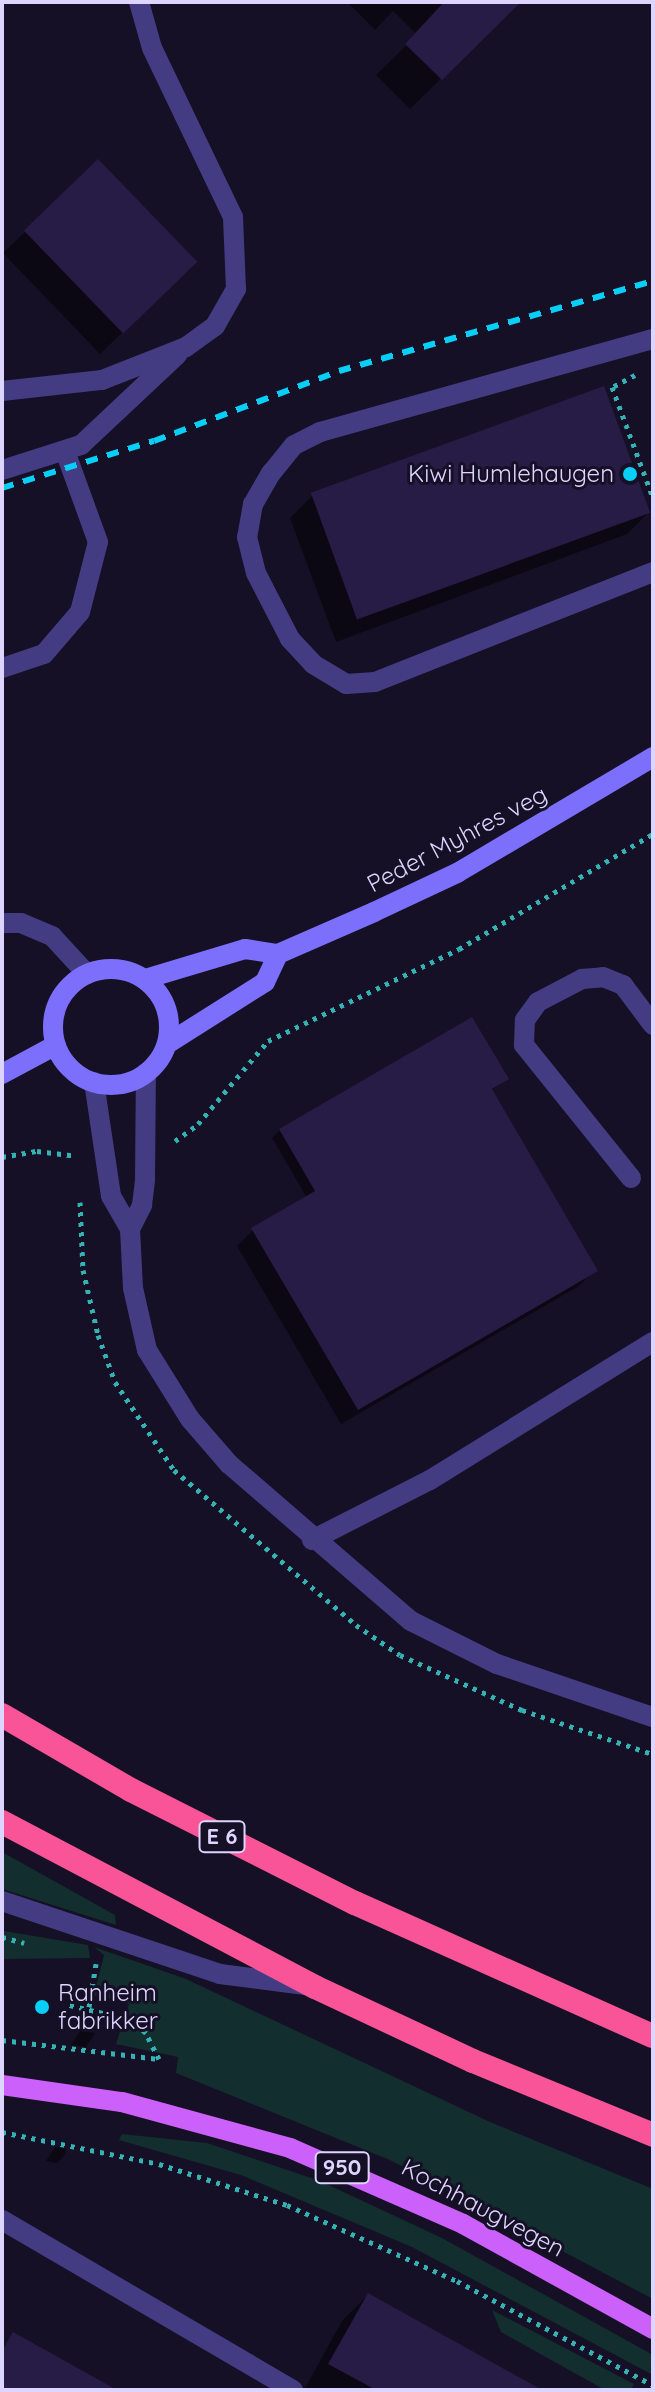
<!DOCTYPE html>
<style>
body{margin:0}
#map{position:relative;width:655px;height:2392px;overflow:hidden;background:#151025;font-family:Quicksand,sans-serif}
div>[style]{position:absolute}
.green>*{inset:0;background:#132e2f}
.shadow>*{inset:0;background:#0007}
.building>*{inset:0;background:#271c46;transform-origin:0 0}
.path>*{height:5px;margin-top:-2.5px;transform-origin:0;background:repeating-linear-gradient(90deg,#33b3b4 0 4px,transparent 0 10px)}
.lane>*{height:20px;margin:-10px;padding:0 10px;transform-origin:10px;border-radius:10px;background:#443c83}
.street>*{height:20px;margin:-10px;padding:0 10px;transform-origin:10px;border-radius:10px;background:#443c83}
.secondary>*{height:20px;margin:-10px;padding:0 10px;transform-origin:10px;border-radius:10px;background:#7c6ffb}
.secondary>.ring{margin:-10px;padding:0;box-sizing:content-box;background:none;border:20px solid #7c6ffb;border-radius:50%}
.primary>*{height:20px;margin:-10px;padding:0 10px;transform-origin:10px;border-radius:10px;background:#cb60fa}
.highway>*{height:24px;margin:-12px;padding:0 12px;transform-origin:12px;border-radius:12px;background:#fa5498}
.rail>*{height:6px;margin-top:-3px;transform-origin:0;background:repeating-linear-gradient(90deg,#08cff7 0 12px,transparent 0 22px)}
.dots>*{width:22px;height:22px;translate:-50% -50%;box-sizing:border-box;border:4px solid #151025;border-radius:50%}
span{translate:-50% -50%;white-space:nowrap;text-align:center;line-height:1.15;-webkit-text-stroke:6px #151025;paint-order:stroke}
.shield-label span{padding:2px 6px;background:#151025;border:2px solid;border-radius:6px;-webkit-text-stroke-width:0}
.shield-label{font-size:22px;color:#ddd5fe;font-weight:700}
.poi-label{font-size:24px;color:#ddd5fe}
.right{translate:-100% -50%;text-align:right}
.left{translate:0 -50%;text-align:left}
.street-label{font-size:24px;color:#ddd5fe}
.frame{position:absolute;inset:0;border:4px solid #ddd5fe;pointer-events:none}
</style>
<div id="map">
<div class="green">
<div style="clip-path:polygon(2px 1852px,115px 1915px,116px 1925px,2px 1889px)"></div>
<div style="clip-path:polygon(4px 1931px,88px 1945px,90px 1958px,2px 1959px)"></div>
<div style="clip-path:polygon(94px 1947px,186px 1979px,490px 2122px,653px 2189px,653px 2299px,390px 2160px,176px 2073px,178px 2057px,116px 2044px,129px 2004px,94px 1995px,104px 1955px)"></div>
<div style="clip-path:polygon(122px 2134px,207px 2143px,320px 2181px,442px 2238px,653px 2355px,653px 2375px,412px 2247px,241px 2175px,119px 2140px)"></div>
<div style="clip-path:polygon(492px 2310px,634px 2384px,631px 2390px,605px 2390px,501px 2332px)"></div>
</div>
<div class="shadow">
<div style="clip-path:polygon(347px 2px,519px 2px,410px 109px,376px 75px,417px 35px,393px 11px,375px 30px)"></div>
<div style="clip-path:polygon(98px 162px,173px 284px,100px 354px,3px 253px)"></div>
<div style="clip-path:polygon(312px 496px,649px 512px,627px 534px,336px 642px,290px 518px)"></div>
<div style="clip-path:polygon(506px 1079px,491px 1091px,595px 1270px,579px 1286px,341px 1424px,237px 1246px,253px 1230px,307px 1198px,272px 1138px,280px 1130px)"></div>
<div style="clip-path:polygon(80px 2031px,95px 2033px,86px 2047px,71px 2045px)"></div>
<div style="clip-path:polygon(55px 2147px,66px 2149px,65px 2155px,57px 2163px,46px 2161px)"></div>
<div style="clip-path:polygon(368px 2295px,538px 2390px,304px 2390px,342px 2321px)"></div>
</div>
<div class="building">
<div style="clip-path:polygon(444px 2px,521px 2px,442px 80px,405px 44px)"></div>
<div style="left:98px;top:159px;width:143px;height:103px;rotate:46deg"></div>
<div style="left:604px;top:386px;width:135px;height:312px;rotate:70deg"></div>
<div style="clip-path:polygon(472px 1017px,509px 1079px,492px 1089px,598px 1271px,358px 1410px,251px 1228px,315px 1191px,279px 1129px)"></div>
<div style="clip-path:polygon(368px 2293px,542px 2390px,376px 2390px,328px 2364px)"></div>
<div style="clip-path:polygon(13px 2332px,117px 2390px,2px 2390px,2px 2351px)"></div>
</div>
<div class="path">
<div style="left:635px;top:375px;width:26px;rotate:152deg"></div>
<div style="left:612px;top:387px;width:118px;rotate:69.7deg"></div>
<div style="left:175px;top:1141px;width:29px;rotate:-36deg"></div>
<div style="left:198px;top:1124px;width:109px;rotate:-49.9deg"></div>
<div style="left:268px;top:1041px;width:212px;rotate:-25.7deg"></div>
<div style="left:459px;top:949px;width:226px;rotate:-30.7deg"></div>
<div style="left:2px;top:1157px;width:36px;rotate:-10deg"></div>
<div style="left:37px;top:1151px;width:39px;rotate:7deg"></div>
<div style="left:80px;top:1202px;width:68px;rotate:87.5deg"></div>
<div style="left:83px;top:1270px;width:67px;rotate:77deg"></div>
<div style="left:98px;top:1335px;width:50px;rotate:70.1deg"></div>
<div style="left:115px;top:1382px;width:106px;rotate:56.2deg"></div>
<div style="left:174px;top:1470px;width:239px;rotate:40.4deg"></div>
<div style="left:356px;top:1625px;width:53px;rotate:34.3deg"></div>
<div style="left:400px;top:1655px;width:134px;rotate:24.3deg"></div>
<div style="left:522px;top:1710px;width:138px;rotate:18.6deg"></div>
<div style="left:2px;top:1937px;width:23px;rotate:15deg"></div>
<div style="left:89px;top:2007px;width:44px;rotate:-80.8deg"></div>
<div style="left:2px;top:2040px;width:158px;rotate:6.9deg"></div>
<div style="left:159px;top:2059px;width:29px;rotate:-117deg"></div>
<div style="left:146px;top:2033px;width:19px;rotate:-137deg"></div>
<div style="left:132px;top:2020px;width:65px;rotate:-166.6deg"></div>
<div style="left:2px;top:2132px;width:160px;rotate:11.5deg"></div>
<div style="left:159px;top:2164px;width:134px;rotate:17.8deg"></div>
<div style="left:287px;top:2205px;width:186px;rotate:24.1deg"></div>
<div style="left:457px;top:2281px;width:222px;rotate:28deg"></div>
</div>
<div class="lane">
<div style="left:653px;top:339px;width:346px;rotate:164.4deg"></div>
<div style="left:320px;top:432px;width:29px;rotate:153deg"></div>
<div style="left:294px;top:445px;width:36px;rotate:129deg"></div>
<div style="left:271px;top:473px;width:36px;rotate:120deg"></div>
<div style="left:253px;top:504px;width:34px;rotate:100deg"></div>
<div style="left:247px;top:537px;width:37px;rotate:76deg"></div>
<div style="left:256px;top:573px;width:74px;rotate:62.7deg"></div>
<div style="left:290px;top:639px;width:34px;rotate:47deg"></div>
<div style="left:313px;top:664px;width:39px;rotate:31deg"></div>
<div style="left:346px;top:684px;width:29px;rotate:-4deg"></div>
<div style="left:375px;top:682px;width:299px;rotate:-21.6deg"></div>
<div style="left:2px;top:391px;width:101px;rotate:-6.3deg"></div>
<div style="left:102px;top:380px;width:90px;rotate:-21.4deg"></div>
<div style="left:186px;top:347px;width:36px;rotate:-36deg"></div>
<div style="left:215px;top:326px;width:43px;rotate:-60.4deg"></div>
<div style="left:236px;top:289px;width:72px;rotate:-92.4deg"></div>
<div style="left:233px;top:217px;width:187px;rotate:-115.6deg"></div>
<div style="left:152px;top:48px;width:48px;rotate:-105.8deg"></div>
<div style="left:2px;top:470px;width:83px;rotate:-17.6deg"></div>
<div style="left:81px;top:445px;width:132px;rotate:-43.2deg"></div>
<div style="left:2px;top:668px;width:44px;rotate:-18.4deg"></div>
<div style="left:44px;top:654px;width:55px;rotate:-49.4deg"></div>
<div style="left:80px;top:612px;width:72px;rotate:-75.6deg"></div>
<div style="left:98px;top:542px;width:97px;rotate:-109.9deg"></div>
<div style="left:2px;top:923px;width:19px"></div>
<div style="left:21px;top:923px;width:34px;rotate:23deg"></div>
<div style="left:52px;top:936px;width:52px;rotate:47.4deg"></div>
<div style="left:631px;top:1178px;width:171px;rotate:-128.8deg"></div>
<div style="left:524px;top:1045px;width:25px;rotate:-88deg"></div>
<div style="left:525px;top:1020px;width:22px;rotate:-54deg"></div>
<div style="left:538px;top:1002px;width:50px;rotate:-27.6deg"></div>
<div style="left:582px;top:979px;width:21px;rotate:-5deg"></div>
<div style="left:603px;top:977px;width:22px;rotate:22deg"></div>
<div style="left:623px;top:985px;width:50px;rotate:53.1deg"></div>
<div style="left:312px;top:1540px;width:132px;rotate:-27deg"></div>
<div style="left:430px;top:1480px;width:262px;rotate:-31.8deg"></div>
<div style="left:2px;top:2220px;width:337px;rotate:30.3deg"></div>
</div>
<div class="street">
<div style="left:94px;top:1082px;width:115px;rotate:81.5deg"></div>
<div style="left:111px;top:1196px;width:38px;rotate:60deg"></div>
<div style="left:130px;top:1229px;width:59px;rotate:87.1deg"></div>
<div style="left:133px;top:1288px;width:64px;rotate:77.3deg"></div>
<div style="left:147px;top:1350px;width:81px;rotate:58.1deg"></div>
<div style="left:190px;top:1419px;width:60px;rotate:49.1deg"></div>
<div style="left:229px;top:1464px;width:240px;rotate:40.8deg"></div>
<div style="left:411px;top:1621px;width:96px;rotate:26.6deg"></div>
<div style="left:497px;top:1664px;width:165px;rotate:18.8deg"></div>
<div style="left:130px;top:1229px;width:27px;rotate:-63deg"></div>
<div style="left:142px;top:1205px;width:26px;rotate:-83deg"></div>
<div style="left:145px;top:1179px;width:106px;rotate:-89.5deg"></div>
<div style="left:2px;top:1901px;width:230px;rotate:18.5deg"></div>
<div style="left:220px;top:1974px;width:86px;rotate:7.4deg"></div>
</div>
<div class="secondary">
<div class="ring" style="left:53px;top:969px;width:96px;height:96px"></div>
<div style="left:145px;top:979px;width:104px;rotate:-16.7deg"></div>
<div style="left:245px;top:949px;width:33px;rotate:9deg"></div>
<div style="left:278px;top:954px;width:105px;rotate:-23.6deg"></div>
<div style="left:374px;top:912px;width:92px;rotate:-25.2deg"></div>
<div style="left:457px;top:873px;width:228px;rotate:-30.6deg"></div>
<div style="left:167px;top:1044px;width:116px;rotate:-32.3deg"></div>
<div style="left:265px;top:982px;width:31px;rotate:-65deg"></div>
<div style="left:2px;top:1074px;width:61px;rotate:-28.2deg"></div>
</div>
<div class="primary">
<div style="left:2px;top:2085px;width:121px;rotate:8.1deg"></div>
<div style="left:122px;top:2102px;width:174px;rotate:15.3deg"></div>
<div style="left:290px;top:2148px;width:189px;rotate:23.7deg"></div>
<div style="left:463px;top:2224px;width:217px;rotate:28.9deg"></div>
</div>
<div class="highway">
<div style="left:2px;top:1715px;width:149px;rotate:30.2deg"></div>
<div style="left:131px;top:1790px;width:251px;rotate:26.8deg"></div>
<div style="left:355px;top:1903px;width:326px;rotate:24.1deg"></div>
<div style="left:2px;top:1822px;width:354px;rotate:27.8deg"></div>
<div style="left:315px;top:1987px;width:174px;rotate:25.1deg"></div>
<div style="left:473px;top:2061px;width:195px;rotate:22.3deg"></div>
</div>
<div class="rail">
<div style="left:2px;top:488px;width:159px;rotate:-17.2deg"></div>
<div style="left:154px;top:441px;width:198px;rotate:-20.7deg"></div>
<div style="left:339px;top:371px;width:327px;rotate:-16deg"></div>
</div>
<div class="dots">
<div style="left:630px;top:474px;background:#08cff7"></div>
<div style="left:42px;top:2007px;background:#08cff7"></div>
</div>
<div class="shield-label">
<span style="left:222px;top:1837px">E 6</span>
<span style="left:342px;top:2168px">950</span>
</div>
<div class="poi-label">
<span class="right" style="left:614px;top:474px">Kiwi Humlehaugen</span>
<span class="left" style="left:58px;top:2007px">Ranheim<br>fabrikker</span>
</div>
<div class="street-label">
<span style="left:457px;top:839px;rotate:-28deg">Peder Myhres veg</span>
<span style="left:483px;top:2208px;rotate:28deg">Kochhaugvegen</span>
</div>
<div class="frame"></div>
</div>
